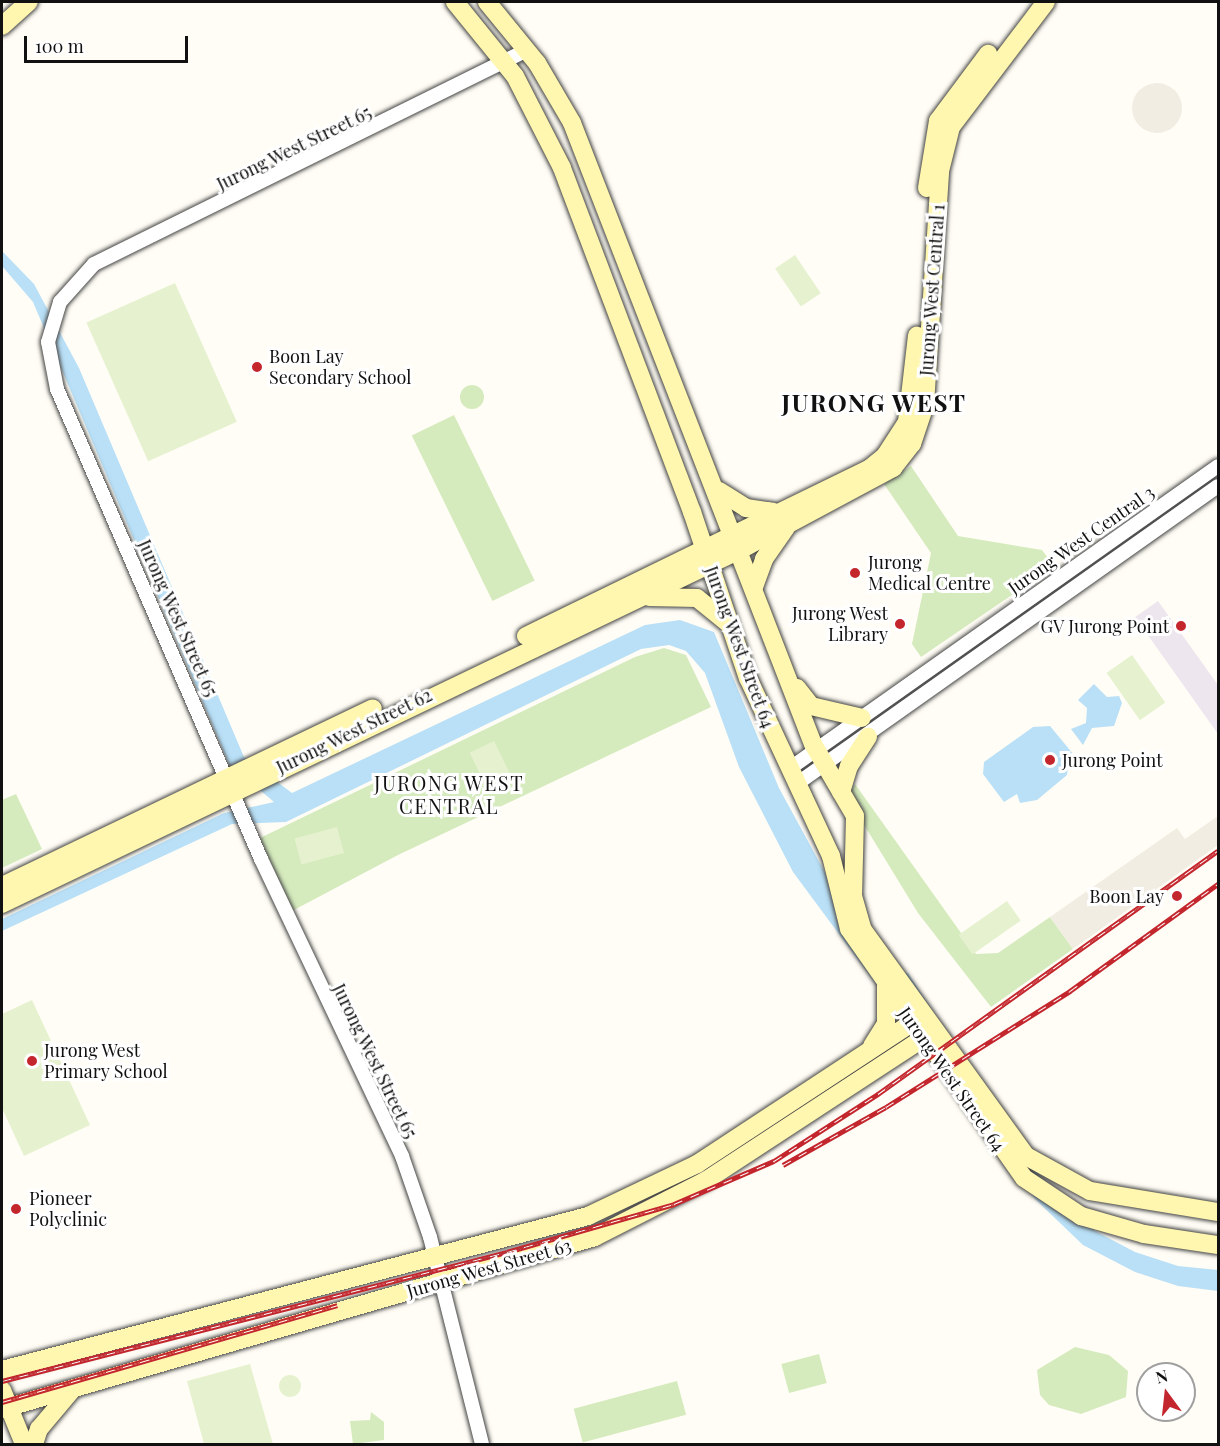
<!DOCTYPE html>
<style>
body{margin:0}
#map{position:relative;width:1220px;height:1446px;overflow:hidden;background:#fffdf5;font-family:"Playfair Display",serif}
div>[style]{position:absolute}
.industrial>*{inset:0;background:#eee6ef}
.green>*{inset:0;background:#d5ebbd;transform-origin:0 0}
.round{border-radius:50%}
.pitch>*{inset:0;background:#e6f2cf;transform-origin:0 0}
.plaza>*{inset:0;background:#f1ede2}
.water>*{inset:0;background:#b9e0f7}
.roads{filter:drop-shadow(0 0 2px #444) drop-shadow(0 0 2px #444)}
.street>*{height:14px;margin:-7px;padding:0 7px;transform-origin:7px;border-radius:7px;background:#fff}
.secondary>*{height:18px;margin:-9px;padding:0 9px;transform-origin:9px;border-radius:9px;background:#fff6b0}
.rail>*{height:5px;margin-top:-2.5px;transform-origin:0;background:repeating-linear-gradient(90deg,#fff 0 9px,#c4262e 0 18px);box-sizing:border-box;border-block:2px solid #c4262e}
.dots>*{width:16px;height:16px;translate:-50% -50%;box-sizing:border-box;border:3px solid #fff;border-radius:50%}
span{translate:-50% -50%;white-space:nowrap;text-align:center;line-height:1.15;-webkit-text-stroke:6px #fff;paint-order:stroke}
.street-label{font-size:18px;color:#111}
.poi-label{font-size:18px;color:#111}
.left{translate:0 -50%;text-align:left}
.right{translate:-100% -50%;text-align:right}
.neighbourhood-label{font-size:20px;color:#111;letter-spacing:1.5px}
.district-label{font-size:24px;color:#111;font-weight:700;letter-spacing:1.5px}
.frame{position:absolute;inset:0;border:3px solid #111;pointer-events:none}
.north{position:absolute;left:1136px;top:1362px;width:60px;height:60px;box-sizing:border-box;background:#fff;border:2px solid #a0a0a0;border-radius:50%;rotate:345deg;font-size:16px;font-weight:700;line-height:24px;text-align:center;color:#111}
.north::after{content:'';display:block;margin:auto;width:21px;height:27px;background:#c4262e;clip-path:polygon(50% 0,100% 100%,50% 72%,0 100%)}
.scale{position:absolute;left:24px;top:36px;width:164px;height:27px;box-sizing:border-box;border:3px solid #111;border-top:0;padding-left:8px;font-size:18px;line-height:21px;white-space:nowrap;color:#111;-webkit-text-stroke:4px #fff;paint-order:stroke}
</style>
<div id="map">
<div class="industrial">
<div style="clip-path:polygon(1158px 601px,1218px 685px,1218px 734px,1135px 617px)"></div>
</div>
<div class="green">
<div class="round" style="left:460px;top:385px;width:24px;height:24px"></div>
<div style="left:454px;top:415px;width:184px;height:47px;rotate:64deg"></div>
<div style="clip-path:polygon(911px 466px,958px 536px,1042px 550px,1054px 566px,921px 657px,912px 644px,931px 553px,884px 484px)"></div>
<div style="clip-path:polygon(664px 648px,686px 655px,711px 707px,398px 855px,292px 911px,260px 838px,635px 657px)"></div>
<div style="clip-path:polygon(855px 784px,976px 954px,998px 953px,1050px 917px,1073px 949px,991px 1007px,918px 913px,847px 797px)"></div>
<div style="clip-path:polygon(16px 794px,42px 849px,2px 868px,2px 800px)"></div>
<div style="clip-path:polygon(1075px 1347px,1109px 1355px,1128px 1371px,1126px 1397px,1081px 1414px,1049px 1405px,1040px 1395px,1037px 1370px)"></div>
<div style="left:819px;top:1354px;width:30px;height:39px;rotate:75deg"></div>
<div style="left:677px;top:1381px;width:35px;height:107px;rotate:75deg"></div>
<div style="clip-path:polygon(371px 1412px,384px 1422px,384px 1440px,353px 1444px,350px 1421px,370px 1420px)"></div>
</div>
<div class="pitch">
<div style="left:795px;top:255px;width:46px;height:24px;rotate:56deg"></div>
<div style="left:175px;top:283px;width:152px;height:97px;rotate:66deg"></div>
<div style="left:1132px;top:655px;width:58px;height:31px;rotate:55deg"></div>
<div style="left:494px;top:741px;width:46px;height:27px;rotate:64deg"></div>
<div style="left:337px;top:827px;width:27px;height:44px;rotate:75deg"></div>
<div style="left:1007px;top:901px;width:24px;height:59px;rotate:55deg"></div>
<div style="clip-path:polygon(32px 1000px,90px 1125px,24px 1156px,2px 1108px,2px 1014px)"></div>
<div style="clip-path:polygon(250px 1364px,273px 1444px,204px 1444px,187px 1381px)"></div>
<div class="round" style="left:279px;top:1375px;width:22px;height:22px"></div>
</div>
<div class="plaza">
<div class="round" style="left:1132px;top:83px;width:50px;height:50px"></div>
<div style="clip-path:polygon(1218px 816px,1218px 845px,1073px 949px,1050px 917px,1177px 828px,1185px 839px)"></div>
</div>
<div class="water">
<div style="clip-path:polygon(2px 251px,34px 284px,79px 368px,244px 757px,292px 793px,645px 625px,680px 620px,714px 632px,779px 788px,834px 889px,896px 974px,908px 973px,1049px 1190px,1095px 1231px,1135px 1252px,1178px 1266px,1218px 1270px,1218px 1291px,1178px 1286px,1135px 1272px,1083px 1245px,1035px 1199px,793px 872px,739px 767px,705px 673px,686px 651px,669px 645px,641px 649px,286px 822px,232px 824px,2px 931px,2px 919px,224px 813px,274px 802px,229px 764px,33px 302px,2px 266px)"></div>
<div style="clip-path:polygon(1094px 684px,1107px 697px,1119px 696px,1122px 703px,1114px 726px,1092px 728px,1083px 745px,1071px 729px,1086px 723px,1087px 708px,1078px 700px)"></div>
<div style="clip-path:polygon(1050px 726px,1074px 755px,1060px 763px,1068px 767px,1067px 775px,1037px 800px,1020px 803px,1017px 794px,1004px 802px,983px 774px,984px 762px,1033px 727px)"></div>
</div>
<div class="roads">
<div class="street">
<div style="left:789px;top:769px;width:525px;rotate:-35.23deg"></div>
<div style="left:798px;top:783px;width:514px;rotate:-35.27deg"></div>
<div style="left:482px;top:1444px;width:213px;rotate:-104.1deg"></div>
<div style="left:430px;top:1237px;width:86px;rotate:-109.1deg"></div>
<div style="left:402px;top:1156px;width:329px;rotate:-115.4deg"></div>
<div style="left:261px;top:859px;width:512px;rotate:-113.46deg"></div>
<div style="left:57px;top:389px;width:48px;rotate:-100.8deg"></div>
<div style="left:48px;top:342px;width:42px;rotate:-73.3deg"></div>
<div style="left:60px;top:302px;width:51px;rotate:-48.2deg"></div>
<div style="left:94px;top:264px;width:483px;rotate:-26.3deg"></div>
</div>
<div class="secondary">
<div style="left:455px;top:2px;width:95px;rotate:51deg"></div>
<div style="left:515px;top:76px;width:103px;rotate:62.9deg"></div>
<div style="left:562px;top:168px;width:368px;rotate:69.3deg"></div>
<div style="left:692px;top:512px;width:175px;rotate:71.4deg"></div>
<div style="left:748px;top:678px;width:196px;rotate:65deg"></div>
<div style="left:831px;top:856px;width:75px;rotate:76.1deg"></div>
<div style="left:849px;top:929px;width:304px;rotate:54.9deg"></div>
<div style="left:1024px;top:1178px;width:69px;rotate:33.7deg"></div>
<div style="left:1081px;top:1216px;width:66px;rotate:15.9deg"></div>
<div style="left:1144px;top:1234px;width:75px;rotate:8.5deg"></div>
<div style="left:487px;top:2px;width:79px;rotate:50.7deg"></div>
<div style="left:537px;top:63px;width:69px;rotate:59.7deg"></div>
<div style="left:572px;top:123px;width:666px;rotate:68.79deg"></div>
<div style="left:813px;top:744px;width:83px;rotate:59.7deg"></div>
<div style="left:855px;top:816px;width:80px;rotate:91.4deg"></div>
<div style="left:853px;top:896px;width:35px;rotate:74deg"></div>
<div style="left:863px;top:930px;width:279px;rotate:54.2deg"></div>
<div style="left:1026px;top:1156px;width:73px;rotate:28.7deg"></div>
<div style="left:1090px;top:1191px;width:130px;rotate:9.3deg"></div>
<div style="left:2px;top:26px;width:36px;rotate:-42deg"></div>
<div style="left:927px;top:188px;width:68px;rotate:-80.7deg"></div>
<div style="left:938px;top:121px;width:84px;rotate:-53.3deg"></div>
<div style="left:719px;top:491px;width:32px;rotate:32deg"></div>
<div style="left:746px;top:508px;width:28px;rotate:8deg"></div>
<div style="left:754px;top:587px;width:30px;rotate:-70deg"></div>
<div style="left:764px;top:559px;width:38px;rotate:-55deg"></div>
<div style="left:649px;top:597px;width:48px;rotate:1.2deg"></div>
<div style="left:697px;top:598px;width:40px;rotate:39deg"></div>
<div style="left:526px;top:636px;width:381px;rotate:-26deg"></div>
<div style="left:869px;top:469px;width:21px;rotate:-39deg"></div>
<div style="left:885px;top:456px;width:40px;rotate:-57.1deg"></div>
<div style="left:907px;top:422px;width:87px;rotate:-83.4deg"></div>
<div style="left:797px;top:688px;width:23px;rotate:52deg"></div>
<div style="left:811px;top:706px;width:52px;rotate:13.2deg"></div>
<div style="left:841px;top:792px;width:27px;rotate:-73deg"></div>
<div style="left:849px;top:766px;width:35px;rotate:-57deg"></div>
<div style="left:2px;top:886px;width:411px;rotate:-25.6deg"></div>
<div style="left:2px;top:904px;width:819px;rotate:-25.63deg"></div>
<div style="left:740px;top:550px;width:174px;rotate:-28.2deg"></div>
<div style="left:893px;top:468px;width:31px;rotate:-52deg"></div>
<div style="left:912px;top:444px;width:41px;rotate:-71.6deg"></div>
<div style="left:925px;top:405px;width:234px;rotate:-86.3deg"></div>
<div style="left:940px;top:171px;width:45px;rotate:-76deg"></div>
<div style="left:951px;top:127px;width:157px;rotate:-52.8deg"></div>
<div style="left:872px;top:1046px;width:26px;rotate:-58deg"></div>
<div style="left:886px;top:1024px;width:38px;rotate:-90deg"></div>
<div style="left:2px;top:1370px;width:606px;rotate:-14.72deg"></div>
<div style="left:588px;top:1216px;width:121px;rotate:-25.5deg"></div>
<div style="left:697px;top:1164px;width:269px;rotate:-33.3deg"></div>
<div style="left:2px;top:1390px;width:58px;rotate:67.8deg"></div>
<div style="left:2px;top:1409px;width:617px;rotate:-16.17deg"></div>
<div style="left:595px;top:1237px;width:123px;rotate:-27deg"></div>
<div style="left:705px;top:1181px;width:270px;rotate:-33.2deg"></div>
<div style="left:34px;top:1444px;width:16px;rotate:-72deg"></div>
<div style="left:39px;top:1429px;width:50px;rotate:-49.9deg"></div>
</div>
</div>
<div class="rail">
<div style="left:783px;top:1165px;width:118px;rotate:-29.4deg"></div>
<div style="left:886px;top:1107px;width:218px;rotate:-32.2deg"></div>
<div style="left:1070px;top:991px;width:183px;rotate:-35.9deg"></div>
<div style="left:2px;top:1381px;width:521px;rotate:-14.33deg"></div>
<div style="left:507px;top:1252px;width:174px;rotate:-16deg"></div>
<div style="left:674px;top:1204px;width:109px;rotate:-23.3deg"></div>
<div style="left:774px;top:1161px;width:124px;rotate:-32.8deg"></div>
<div style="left:878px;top:1094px;width:418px;rotate:-35.6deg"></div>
<div style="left:2px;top:1402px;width:349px;rotate:-16.1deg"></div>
</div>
<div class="dots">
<div style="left:257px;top:367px;background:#c4262e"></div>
<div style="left:855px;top:573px;background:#c4262e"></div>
<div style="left:900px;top:624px;background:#c4262e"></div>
<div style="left:1181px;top:626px;background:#c4262e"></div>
<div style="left:1050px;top:760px;background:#c4262e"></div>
<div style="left:1177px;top:896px;background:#c4262e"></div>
<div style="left:32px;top:1061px;background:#c4262e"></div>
<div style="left:16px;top:1209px;background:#c4262e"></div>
</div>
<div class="street-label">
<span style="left:294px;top:148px;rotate:-26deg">Jurong West Street 65</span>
<span style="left:932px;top:290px;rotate:-86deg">Jurong West Central 1</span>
<span style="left:1081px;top:540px;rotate:-35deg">Jurong West Central 3</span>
<span style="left:178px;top:618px;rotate:66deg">Jurong West Street 65</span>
<span style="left:740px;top:647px;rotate:70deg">Jurong West Street 64</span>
<span style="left:354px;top:731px;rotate:-26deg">Jurong West Street 62</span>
<span style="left:375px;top:1061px;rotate:64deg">Jurong West Street 65</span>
<span style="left:952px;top:1079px;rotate:55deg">Jurong West Street 64</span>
<span style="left:489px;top:1268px;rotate:-16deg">Jurong West Street 63</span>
</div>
<div class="poi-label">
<span class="left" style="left:269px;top:367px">Boon Lay<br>Secondary School</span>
<span class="left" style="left:868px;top:573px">Jurong<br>Medical Centre</span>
<span class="right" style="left:888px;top:624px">Jurong West<br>Library</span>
<span class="right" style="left:1169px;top:626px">GV Jurong Point</span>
<span class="left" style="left:1062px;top:760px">Jurong Point</span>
<span class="right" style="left:1164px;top:896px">Boon Lay</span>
<span class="left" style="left:44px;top:1061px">Jurong West<br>Primary School</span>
<span class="left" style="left:29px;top:1209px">Pioneer<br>Polyclinic</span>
</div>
<div class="neighbourhood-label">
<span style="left:449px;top:794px">JURONG WEST<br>CENTRAL</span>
</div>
<div class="district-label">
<span style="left:874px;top:403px">JURONG WEST</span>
</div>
<div class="frame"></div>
<div class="north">N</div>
<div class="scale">100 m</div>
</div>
